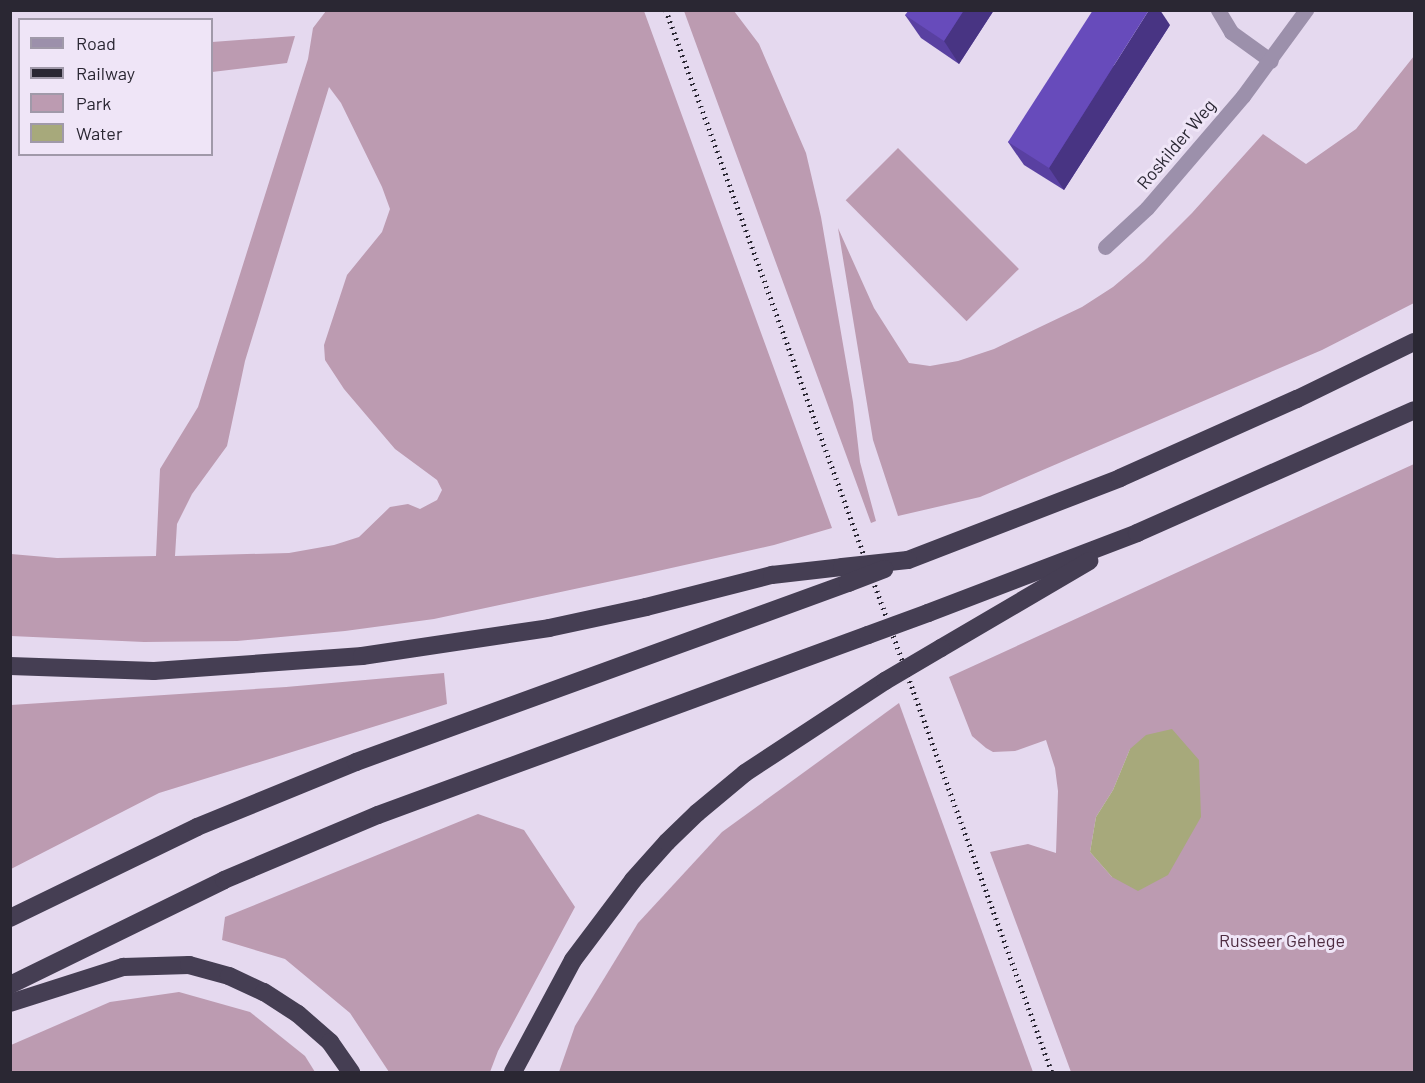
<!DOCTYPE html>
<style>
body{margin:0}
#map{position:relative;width:1425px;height:1083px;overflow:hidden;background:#e5d9ef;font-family:Barlow,sans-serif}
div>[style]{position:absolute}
.green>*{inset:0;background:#bc9bb1;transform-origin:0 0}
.water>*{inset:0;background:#a7a97b}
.minor>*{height:15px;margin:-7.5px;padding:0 7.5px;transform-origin:7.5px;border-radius:7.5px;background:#9c90ab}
.motorway>*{height:18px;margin:-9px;padding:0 9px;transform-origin:9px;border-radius:9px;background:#453e53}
.rail>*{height:4.5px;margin-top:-2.25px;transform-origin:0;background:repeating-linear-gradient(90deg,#2a2733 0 1.5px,transparent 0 6px)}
.motorway-bridge>*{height:18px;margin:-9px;padding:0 9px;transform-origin:9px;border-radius:9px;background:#453e53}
.wall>*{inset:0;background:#5940a1}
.shaded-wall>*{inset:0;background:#483483}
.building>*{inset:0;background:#674bbb}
span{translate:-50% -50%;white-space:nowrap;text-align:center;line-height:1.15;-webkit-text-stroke:6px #efe5f7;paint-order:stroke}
.street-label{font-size:18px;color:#2a2733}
.park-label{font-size:18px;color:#4f2d42}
.frame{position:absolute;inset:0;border:12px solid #2a2733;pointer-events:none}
.legend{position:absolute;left:18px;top:18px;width:195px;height:138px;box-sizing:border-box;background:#efe5f7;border:2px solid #a099a9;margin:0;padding:8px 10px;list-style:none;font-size:18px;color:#2a2733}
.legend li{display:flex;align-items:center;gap:12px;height:30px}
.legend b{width:30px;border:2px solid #a099a9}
</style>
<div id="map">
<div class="green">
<div style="clip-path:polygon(evenodd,326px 11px,644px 11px,832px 528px,774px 545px,640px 575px,434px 619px,345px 631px,237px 641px,144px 642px,11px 636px,11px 554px,57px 558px,156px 556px,160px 469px,198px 407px,308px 59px,313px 28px,326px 11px,329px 87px,341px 103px,382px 187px,390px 209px,382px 232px,347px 275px,324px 345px,325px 360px,344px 389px,395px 449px,437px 480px,442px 490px,437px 500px,420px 509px,408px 504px,390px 507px,359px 537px,334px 545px,289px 553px,175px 556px,177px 524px,192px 494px,227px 446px,245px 361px,329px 87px)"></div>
<div style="clip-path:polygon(684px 11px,734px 11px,759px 44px,806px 153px,821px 217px,853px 402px,860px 462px,876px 521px,871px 523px)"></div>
<div style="clip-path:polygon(295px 36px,287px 63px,212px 72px,212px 42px)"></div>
<div style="clip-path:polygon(1414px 56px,1414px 303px,1322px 350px,980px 497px,898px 516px,873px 440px,838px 228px,874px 308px,909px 363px,930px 366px,958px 361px,994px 349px,1040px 327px,1082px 307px,1113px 287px,1144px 261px,1192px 213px,1263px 134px,1306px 164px,1356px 129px)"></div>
<div style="left:898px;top:148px;width:171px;height:74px;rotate:45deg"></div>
<div style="clip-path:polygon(evenodd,1414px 464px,1414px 1072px,1071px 1072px,990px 852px,1028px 844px,1056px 853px,1058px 791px,1055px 768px,1046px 740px,1015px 751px,993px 752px,986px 748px,972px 736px,949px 677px,1414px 464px,1130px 749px,1112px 877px,1090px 852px,1096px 817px,1113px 790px,1130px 749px)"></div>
<div style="clip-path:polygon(444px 673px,447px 704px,159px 793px,11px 869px,11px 705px,286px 687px)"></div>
<div style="clip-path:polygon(899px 703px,1033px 1072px,559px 1072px,575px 1026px,638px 923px,722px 832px)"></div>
<div style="clip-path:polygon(478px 814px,524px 830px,575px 907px,498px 1051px,490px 1072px,389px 1072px,350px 1013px,285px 959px,222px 940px,225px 917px)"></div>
<div style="clip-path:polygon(179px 992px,250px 1012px,305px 1056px,315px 1072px,11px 1072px,11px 1045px,110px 1002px)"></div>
</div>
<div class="water">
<div style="clip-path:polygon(1172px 729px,1199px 760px,1201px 817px,1168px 875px,1138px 891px,1112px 877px,1090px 852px,1096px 817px,1113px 790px,1130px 749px,1146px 735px)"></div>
</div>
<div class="minor">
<div style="left:1218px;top:10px;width:26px;rotate:59deg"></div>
<div style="left:1231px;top:32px;width:49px;rotate:35.9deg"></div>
<div style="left:1105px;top:247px;width:57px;rotate:-42.9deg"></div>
<div style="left:1147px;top:208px;width:148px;rotate:-49.4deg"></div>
<div style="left:1243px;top:96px;width:107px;rotate:-53.8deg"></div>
</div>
<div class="motorway">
<div style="left:908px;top:560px;width:227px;rotate:-21.1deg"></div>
<div style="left:1120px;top:478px;width:194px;rotate:-24.1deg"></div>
<div style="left:1297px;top:399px;width:130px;rotate:-26deg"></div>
<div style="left:928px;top:613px;width:224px;rotate:-20.9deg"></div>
<div style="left:1137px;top:533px;width:303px;rotate:-23.9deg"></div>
<div style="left:941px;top:648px;width:172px;rotate:-30.4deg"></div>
<div style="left:10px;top:666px;width:144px;rotate:2deg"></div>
<div style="left:154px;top:671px;width:209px;rotate:-4.1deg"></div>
<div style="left:362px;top:656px;width:189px;rotate:-8.5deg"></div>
<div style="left:549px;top:628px;width:99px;rotate:-12.2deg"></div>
<div style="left:646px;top:607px;width:130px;rotate:-14.3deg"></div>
<div style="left:772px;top:575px;width:70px;rotate:-6.5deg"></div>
<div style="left:10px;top:918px;width:208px;rotate:-25.9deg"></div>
<div style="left:197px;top:827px;width:172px;rotate:-22.2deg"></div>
<div style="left:356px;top:762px;width:524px;rotate:-19.99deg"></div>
<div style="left:10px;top:985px;width:238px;rotate:-26.1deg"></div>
<div style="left:224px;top:880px;width:167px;rotate:-22.9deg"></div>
<div style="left:378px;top:815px;width:522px;rotate:-20.17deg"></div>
<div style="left:10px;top:1003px;width:119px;rotate:-17.7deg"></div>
<div style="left:123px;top:967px;width:66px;rotate:-1.7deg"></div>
<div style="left:189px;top:965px;width:41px;rotate:15.4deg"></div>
<div style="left:229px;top:976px;width:38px;rotate:25deg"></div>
<div style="left:264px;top:992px;width:40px;rotate:32.9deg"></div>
<div style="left:298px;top:1014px;width:43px;rotate:41.2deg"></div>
<div style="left:330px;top:1042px;width:37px;rotate:55deg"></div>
<div style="left:513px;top:1072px;width:127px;rotate:-61.8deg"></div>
<div style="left:573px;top:960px;width:100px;rotate:-53.1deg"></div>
<div style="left:633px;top:880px;width:51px;rotate:-48.2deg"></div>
<div style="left:667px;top:842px;width:42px;rotate:-44deg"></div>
<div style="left:697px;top:813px;width:62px;rotate:-39.8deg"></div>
<div style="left:745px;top:773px;width:168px;rotate:-33.3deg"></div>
</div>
<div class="rail">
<div style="left:666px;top:10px;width:1130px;rotate:70.03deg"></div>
</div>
<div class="motorway-bridge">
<div style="left:842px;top:567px;width:66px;rotate:-6.1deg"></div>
<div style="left:848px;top:583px;width:39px;rotate:-21deg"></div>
<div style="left:868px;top:635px;width:64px;rotate:-20.1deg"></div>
<div style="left:885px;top:681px;width:65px;rotate:-30.5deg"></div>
</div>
<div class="wall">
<div style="clip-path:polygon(994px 10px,959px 64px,921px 38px,905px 15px)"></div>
<div style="clip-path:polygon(1170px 25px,1064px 190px,1024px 165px,1008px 142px)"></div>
</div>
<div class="shaded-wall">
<div style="clip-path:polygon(964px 10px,994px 10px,959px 64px,944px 41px)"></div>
<div style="clip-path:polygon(1149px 10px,1160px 10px,1170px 25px,1064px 190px,1049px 168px)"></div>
</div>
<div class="building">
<div style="clip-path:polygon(909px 10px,964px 10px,944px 41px,905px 15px)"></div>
<div style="clip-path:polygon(1093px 10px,1149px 10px,1049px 168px,1008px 142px)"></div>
</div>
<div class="street-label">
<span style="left:1176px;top:144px;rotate:-50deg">Roskilder Weg</span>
</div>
<div class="park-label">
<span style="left:1282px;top:940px">Russeer Gehege</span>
</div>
<div class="frame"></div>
<ul class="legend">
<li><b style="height:8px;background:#9c90ab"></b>Road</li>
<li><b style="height:8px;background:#2a2733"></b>Railway</li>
<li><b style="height:16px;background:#bc9bb1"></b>Park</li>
<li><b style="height:16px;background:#a7a97b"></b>Water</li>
</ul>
</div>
